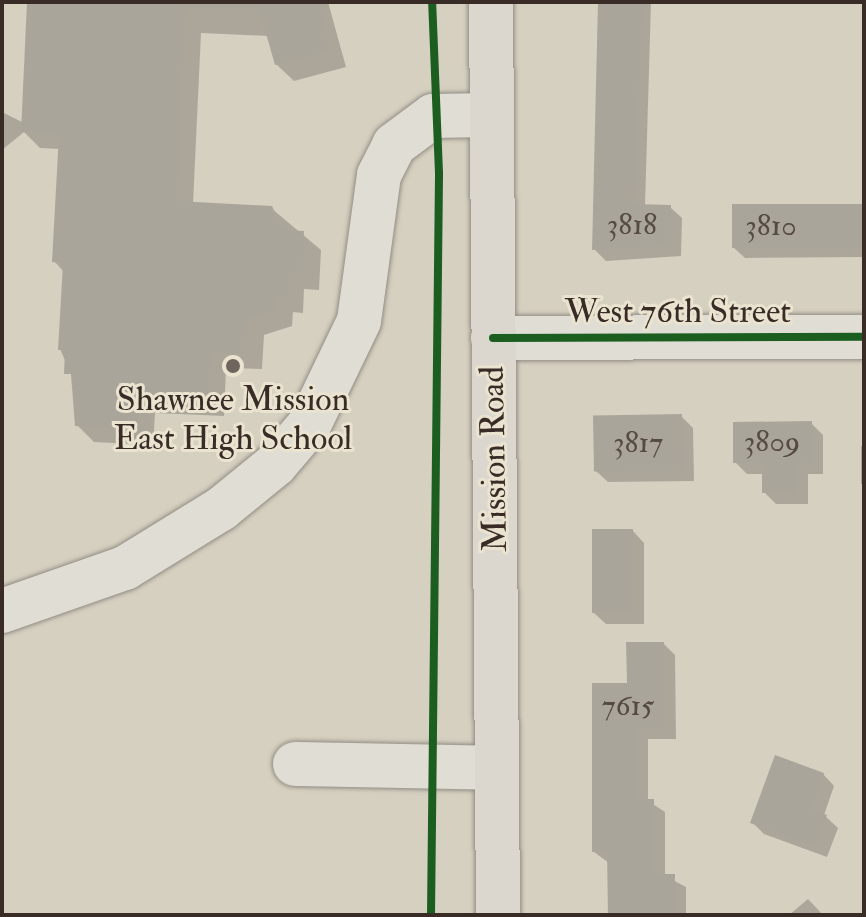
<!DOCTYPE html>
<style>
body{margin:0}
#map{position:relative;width:866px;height:917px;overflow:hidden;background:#d6d0c0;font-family:"IM FELL Double Pica",serif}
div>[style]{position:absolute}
.shadow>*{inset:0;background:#0003;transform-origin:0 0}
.building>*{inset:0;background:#aaa59a;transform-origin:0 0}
.roads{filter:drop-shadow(0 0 2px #928d84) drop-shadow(0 0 2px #928d84)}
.minor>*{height:44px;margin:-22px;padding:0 22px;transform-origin:22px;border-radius:22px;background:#e0ddd4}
.major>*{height:44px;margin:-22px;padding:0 22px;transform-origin:22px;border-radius:22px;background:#dbd7ce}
.cycleway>*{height:8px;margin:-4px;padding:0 4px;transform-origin:4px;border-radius:4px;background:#1b5e20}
.dots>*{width:22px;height:22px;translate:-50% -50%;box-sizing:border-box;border:4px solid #eae3d0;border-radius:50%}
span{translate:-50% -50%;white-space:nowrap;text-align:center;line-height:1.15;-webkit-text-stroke:6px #eae3d0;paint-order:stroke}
.number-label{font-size:30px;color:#554a44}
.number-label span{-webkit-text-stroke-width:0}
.street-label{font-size:34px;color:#392c27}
.poi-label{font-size:34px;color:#392c27}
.frame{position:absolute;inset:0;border:4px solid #392c27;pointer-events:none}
</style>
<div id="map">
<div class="shadow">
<div style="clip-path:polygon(29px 2px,328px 2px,346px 67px,294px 81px,276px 64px,269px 36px,201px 33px,193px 204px,271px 208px,321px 250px,319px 290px,304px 289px,303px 313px,293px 312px,292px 326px,264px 335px,262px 369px,226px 368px,224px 416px,155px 413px,153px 445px,94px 442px,77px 425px,74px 381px,60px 349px,64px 272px,54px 261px,60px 149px,40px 148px,24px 132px,2px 150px,2px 112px,24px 123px)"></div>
<div style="clip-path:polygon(600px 2px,651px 2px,645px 206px,670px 207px,682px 218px,681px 256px,606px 261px,594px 249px)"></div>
<div style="clip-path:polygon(864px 207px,864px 257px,745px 258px,733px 247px)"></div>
<div style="clip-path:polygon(681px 416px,693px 428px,694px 481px,608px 482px,596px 471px)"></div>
<div style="clip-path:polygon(811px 423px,823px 435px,823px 474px,808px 474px,808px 504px,776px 504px,764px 492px,764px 474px,747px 474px,735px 462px)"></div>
<div style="left:861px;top:446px;width:3px;height:38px"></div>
<div style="clip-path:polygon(633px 531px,644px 543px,644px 624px,606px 624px,594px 613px)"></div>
<div style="clip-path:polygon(664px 644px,675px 655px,676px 739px,648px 739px,648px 801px,665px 812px,665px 876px,686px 887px,686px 915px,610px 915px,609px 863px,594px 852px,629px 685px)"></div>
<div style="clip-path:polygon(823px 774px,834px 786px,824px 815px,838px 828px,827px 857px,764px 834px,752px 822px)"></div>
<div style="clip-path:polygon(808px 899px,823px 915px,789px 915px)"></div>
</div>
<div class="building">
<div style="clip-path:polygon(27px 2px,186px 2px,176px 201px,272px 206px,283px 230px,304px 231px,302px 274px,288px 273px,287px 297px,276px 296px,276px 309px,248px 318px,246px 353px,210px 352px,207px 400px,138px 397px,137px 429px,75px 426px,71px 374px,64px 374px,65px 350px,58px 350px,63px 263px,52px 262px,59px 134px,21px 132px)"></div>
<div style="clip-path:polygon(257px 2px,317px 2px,330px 50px,275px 65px)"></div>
<div style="clip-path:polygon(598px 2px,642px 2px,634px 204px,671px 205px,670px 245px,592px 250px)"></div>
<div style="left:732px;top:204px;width:132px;height:44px"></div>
<div style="left:682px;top:414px;width:56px;height:89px;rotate:89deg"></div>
<div style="clip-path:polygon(812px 421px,812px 463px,797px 463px,797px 493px,762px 493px,762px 463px,733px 463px,733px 422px)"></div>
<div style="left:592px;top:529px;width:41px;height:84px"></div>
<div style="clip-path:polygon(626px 642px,664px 642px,665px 728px,637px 729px,637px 799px,654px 799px,654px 874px,675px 874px,675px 915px,608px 915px,607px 852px,592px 852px,592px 683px,627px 683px)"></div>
<div style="clip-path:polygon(775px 755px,824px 773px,811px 809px,827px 815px,815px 846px,750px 823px)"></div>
</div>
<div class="roads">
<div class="minor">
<div style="left:493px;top:338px;width:371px;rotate:-0.2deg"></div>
<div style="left:2px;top:611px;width:130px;rotate:-19.3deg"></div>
<div style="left:125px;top:568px;width:113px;rotate:-31.6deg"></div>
<div style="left:221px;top:509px;width:70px;rotate:-39.2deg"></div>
<div style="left:275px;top:465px;width:52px;rotate:-49.6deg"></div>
<div style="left:309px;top:425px;width:115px;rotate:-64.3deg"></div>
<div style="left:359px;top:321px;width:147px;rotate:-82.2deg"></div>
<div style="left:379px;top:175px;width:34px;rotate:-63deg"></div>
<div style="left:394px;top:145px;width:49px;rotate:-36.6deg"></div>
<div style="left:433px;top:116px;width:57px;rotate:-1deg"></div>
<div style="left:295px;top:764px;width:202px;rotate:1.1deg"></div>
</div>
<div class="major">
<div style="left:491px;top:2px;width:913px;rotate:89.56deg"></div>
</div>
</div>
<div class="cycleway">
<div style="left:493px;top:338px;width:371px;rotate:-0.2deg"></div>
<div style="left:431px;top:915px;width:742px;rotate:-89.38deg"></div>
<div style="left:439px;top:173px;width:171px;rotate:-92.3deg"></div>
</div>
<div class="dots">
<div style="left:233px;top:366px;background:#70655d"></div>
</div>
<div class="number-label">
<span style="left:632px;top:225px">3818</span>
<span style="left:771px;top:226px">3810</span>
<span style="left:772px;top:442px">3809</span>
<span style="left:638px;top:443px">3817</span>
<span style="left:628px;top:706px">7615</span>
</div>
<div class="street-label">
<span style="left:678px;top:312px">West 76th Street</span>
<span style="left:494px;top:459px;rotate:-91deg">Mission Road</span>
</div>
<div class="poi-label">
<span style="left:233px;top:419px">Shawnee Mission<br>East High School</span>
</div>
<div class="frame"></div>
</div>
